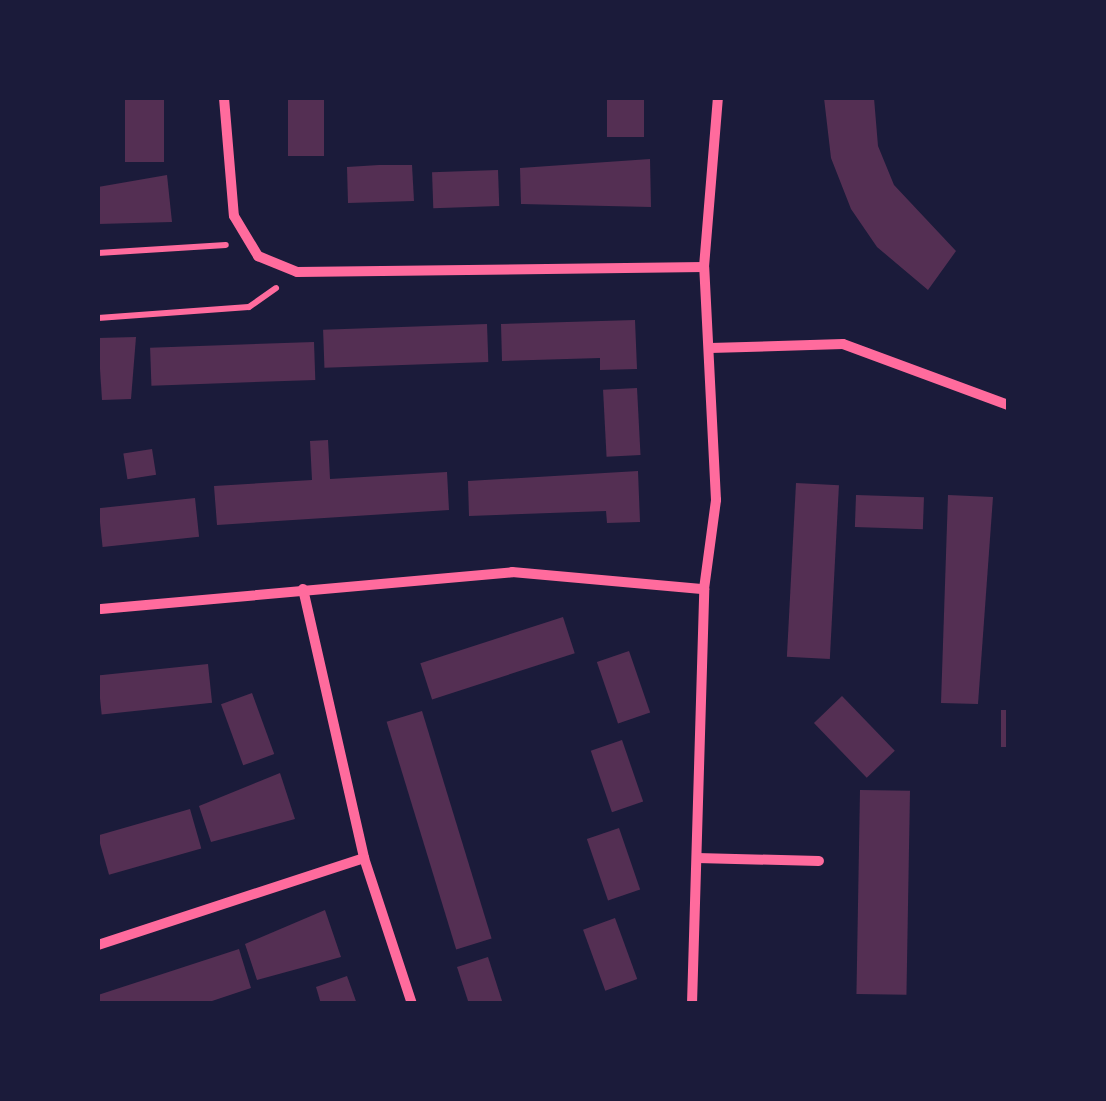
<!DOCTYPE html>
<style>
body{margin:0}
#map{position:relative;width:1106px;height:1101px;overflow:hidden;background:#1b1b3a;font-family:"Alegreya Sans",sans-serif}
div>[style]{position:absolute}
.building>*{inset:0;background:#542f53;transform-origin:0 0}
.path>*{height:6px;margin:-3px;padding:0 3px;transform-origin:3px;border-radius:3px;background:#ff6b9d}
.minor>*{height:10px;margin:-5px;padding:0 5px;transform-origin:5px;border-radius:5px;background:#ff6b9d}
span{translate:-50% -50%;white-space:nowrap;text-align:center;line-height:1.15;-webkit-text-stroke:8px #1b1b3a;paint-order:stroke}
.frame{position:absolute;inset:0;border:100px solid #1b1b3a;pointer-events:none}
</style>
<div id="map">
<div class="building">
<div style="left:125px;top:98px;width:39px;height:64px"></div>
<div style="left:288px;top:98px;width:36px;height:58px"></div>
<div style="left:607px;top:98px;width:37px;height:39px"></div>
<div style="clip-path:polygon(824px 98px,874px 98px,878px 146px,894px 185px,956px 251px,928px 290px,877px 247px,851px 209px,831px 158px)"></div>
<div style="clip-path:polygon(650px 159px,651px 207px,521px 204px,520px 168px)"></div>
<div style="clip-path:polygon(379px 165px,412px 165px,414px 201px,348px 203px,347px 167px)"></div>
<div style="left:498px;top:170px;width:36px;height:66px;rotate:88deg"></div>
<div style="clip-path:polygon(167px 175px,172px 222px,98px 224px,98px 187px)"></div>
<div style="clip-path:polygon(635px 320px,637px 369px,600px 370px,600px 358px,502px 361px,501px 324px)"></div>
<div style="left:487px;top:324px;width:38px;height:164px;rotate:88deg"></div>
<div style="clip-path:polygon(136px 337px,131px 399px,102px 400px,98px 338px)"></div>
<div style="left:314px;top:342px;width:38px;height:164px;rotate:88deg"></div>
<div style="left:637px;top:388px;width:67px;height:34px;rotate:87deg"></div>
<div style="clip-path:polygon(328px 440px,330px 479px,447px 472px,449px 510px,217px 525px,214px 486px,312px 480px,310px 441px)"></div>
<div style="left:152px;top:449px;width:26px;height:29px;rotate:81deg"></div>
<div style="clip-path:polygon(638px 471px,640px 522px,607px 523px,606px 511px,469px 516px,468px 481px)"></div>
<div style="left:796px;top:483px;width:43px;height:174px;rotate:3deg"></div>
<div style="left:856px;top:495px;width:68px;height:32px;rotate:2deg"></div>
<div style="clip-path:polygon(948px 495px,993px 497px,978px 704px,941px 703px)"></div>
<div style="left:195px;top:498px;width:39px;height:97px;rotate:84deg"></div>
<div style="left:563px;top:617px;width:38px;height:150px;rotate:72deg"></div>
<div style="left:629px;top:651px;width:65px;height:34px;rotate:71deg"></div>
<div style="left:208px;top:664px;width:39px;height:111px;rotate:84deg"></div>
<div style="left:252px;top:693px;width:65px;height:33px;rotate:70deg"></div>
<div style="left:842px;top:696px;width:76px;height:39px;rotate:46deg"></div>
<div style="left:1001px;top:710px;width:7px;height:37px"></div>
<div style="left:422px;top:711px;width:238px;height:37px;rotate:73deg"></div>
<div style="left:622px;top:740px;width:65px;height:33px;rotate:71deg"></div>
<div style="clip-path:polygon(280px 773px,295px 819px,211px 842px,199px 806px)"></div>
<div style="left:860px;top:790px;width:50px;height:204px;rotate:1deg"></div>
<div style="left:190px;top:809px;width:41px;height:96px;rotate:74deg"></div>
<div style="left:619px;top:828px;width:65px;height:34px;rotate:71deg"></div>
<div style="clip-path:polygon(325px 910px,341px 957px,257px 980px,245px 944px)"></div>
<div style="left:615px;top:918px;width:65px;height:34px;rotate:70deg"></div>
<div style="clip-path:polygon(239px 949px,251px 988px,203px 1004px,98px 1004px,98px 995px)"></div>
<div style="clip-path:polygon(488px 957px,503px 1004px,469px 1004px,457px 967px)"></div>
<div style="clip-path:polygon(347px 976px,357px 1004px,321px 1004px,316px 987px)"></div>
</div>
<div class="path">
<div style="left:98px;top:253px;width:128px;rotate:-3.6deg"></div>
<div style="left:98px;top:318px;width:151px;rotate:-4.2deg"></div>
<div style="left:249px;top:307px;width:33px;rotate:-35deg"></div>
</div>
<div class="minor">
<div style="left:224px;top:98px;width:118px;rotate:85.2deg"></div>
<div style="left:234px;top:216px;width:47px;rotate:59deg"></div>
<div style="left:258px;top:256px;width:42px;rotate:22.3deg"></div>
<div style="left:297px;top:272px;width:407px;rotate:-0.7deg"></div>
<div style="left:710px;top:348px;width:133px;rotate:-1.7deg"></div>
<div style="left:843px;top:344px;width:176px;rotate:20.3deg"></div>
<div style="left:303px;top:589px;width:276px;rotate:77.2deg"></div>
<div style="left:364px;top:858px;width:154px;rotate:71.8deg"></div>
<div style="left:101px;top:609px;width:413px;rotate:-5.1deg"></div>
<div style="left:512px;top:572px;width:193px;rotate:5.1deg"></div>
<div style="left:697px;top:858px;width:122px;rotate:1.4deg"></div>
<div style="left:98px;top:945px;width:280px;rotate:-18.1deg"></div>
<div style="left:692px;top:1004px;width:415px;rotate:-88.3deg"></div>
<div style="left:704px;top:589px;width:90px;rotate:-82.3deg"></div>
<div style="left:716px;top:500px;width:233px;rotate:-92.9deg"></div>
<div style="left:704px;top:267px;width:170px;rotate:-85.3deg"></div>
</div>
<div class="frame"></div>
</div>
